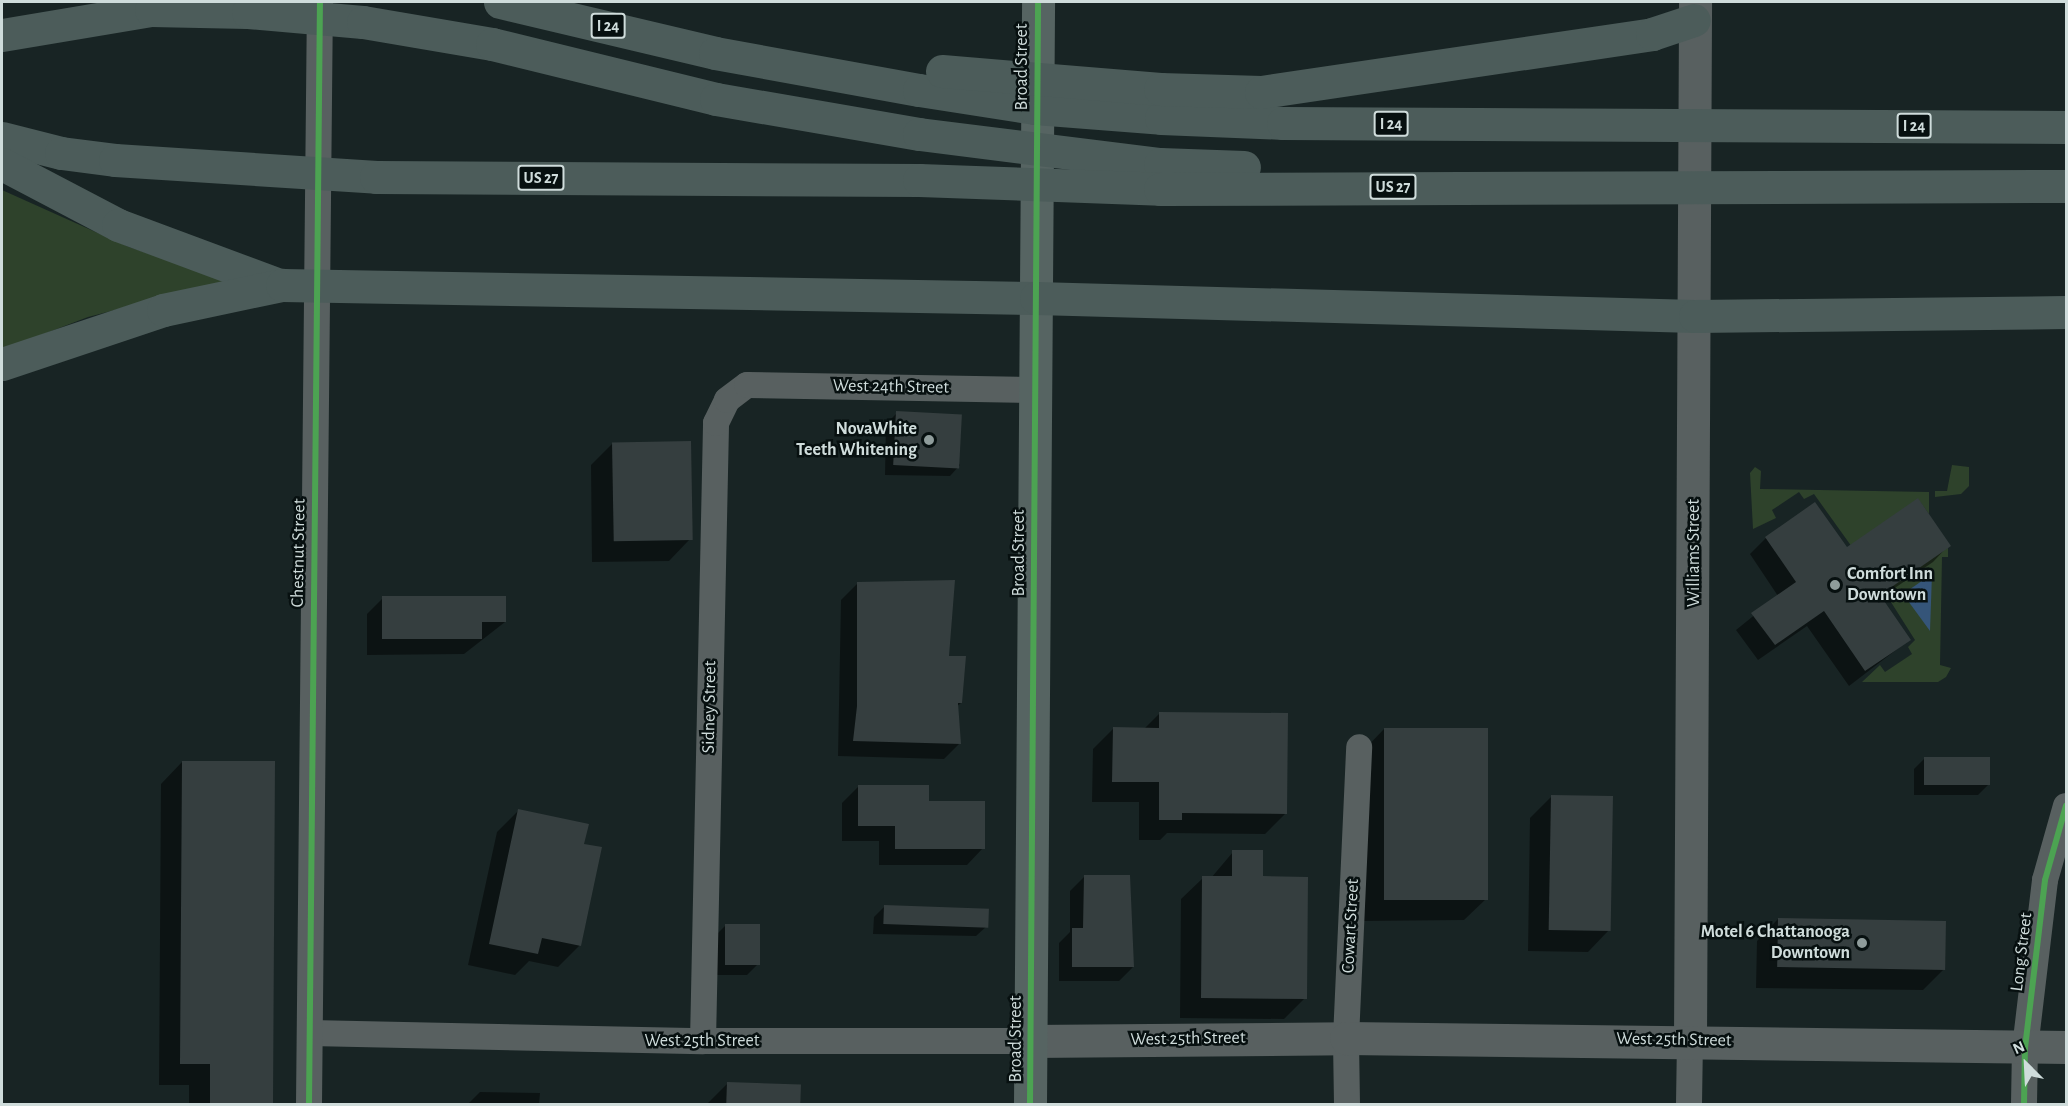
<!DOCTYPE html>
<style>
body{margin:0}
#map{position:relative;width:2068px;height:1106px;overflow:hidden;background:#182424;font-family:"Alegreya Sans",sans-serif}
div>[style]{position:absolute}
.green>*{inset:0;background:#2e422b}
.water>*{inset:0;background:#355579}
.shadow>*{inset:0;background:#0007}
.building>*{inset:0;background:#353e3f;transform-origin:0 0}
.minor>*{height:26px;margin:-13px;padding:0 13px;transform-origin:13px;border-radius:13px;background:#586060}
.tertiary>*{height:33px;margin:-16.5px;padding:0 16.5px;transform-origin:16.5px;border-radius:16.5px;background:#586060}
.primary>*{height:33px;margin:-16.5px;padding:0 16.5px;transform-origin:16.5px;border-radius:16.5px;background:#566462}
.motorway>*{height:33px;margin:-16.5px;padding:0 16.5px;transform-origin:16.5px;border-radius:16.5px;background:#4c5c5a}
.cycleway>*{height:6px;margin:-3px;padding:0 3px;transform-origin:3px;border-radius:3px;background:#4ca352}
.dots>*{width:16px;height:16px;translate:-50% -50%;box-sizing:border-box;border:3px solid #071010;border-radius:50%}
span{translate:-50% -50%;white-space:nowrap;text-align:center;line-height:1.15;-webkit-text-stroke:5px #071010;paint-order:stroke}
.shield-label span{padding:2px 4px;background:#071010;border:2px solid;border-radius:4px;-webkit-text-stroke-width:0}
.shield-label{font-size:16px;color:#cfdcdb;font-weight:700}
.street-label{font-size:18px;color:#cfdcdb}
.poi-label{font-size:18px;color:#cfdcdb;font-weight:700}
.right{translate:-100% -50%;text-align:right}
.left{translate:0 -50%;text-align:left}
.frame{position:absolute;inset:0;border:3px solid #cfdcdb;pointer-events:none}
.north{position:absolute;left:1996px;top:1034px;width:60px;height:60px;-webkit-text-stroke:4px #071010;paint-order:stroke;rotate:336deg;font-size:16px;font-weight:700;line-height:24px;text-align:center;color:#cfdcdb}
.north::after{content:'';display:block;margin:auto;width:21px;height:27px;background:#cfdcdb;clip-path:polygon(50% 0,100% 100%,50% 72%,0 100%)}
</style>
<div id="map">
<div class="green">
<div style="clip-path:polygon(2px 190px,129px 247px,203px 272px,235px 279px,88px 317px,2px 350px)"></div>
<div style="clip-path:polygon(1952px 465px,1969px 467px,1969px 486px,1961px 494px,1935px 497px,1935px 491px,1947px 491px)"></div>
<div style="clip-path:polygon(1755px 467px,1761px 471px,1760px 489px,1929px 492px,1929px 514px,1918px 499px,1857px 554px,1814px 494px,1804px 499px,1799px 492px,1772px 510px,1776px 518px,1753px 529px,1750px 473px)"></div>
<div style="clip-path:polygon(1948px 547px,1948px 557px,1942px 557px,1940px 665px,1951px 668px,1946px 677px,1938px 682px,1862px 682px,1880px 665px,1885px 672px,1912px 654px,1908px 647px,1915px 640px,1889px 599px,1893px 596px,1888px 589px)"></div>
</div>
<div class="water">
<div style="clip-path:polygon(1932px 574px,1930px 631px,1903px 594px)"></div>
</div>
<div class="shadow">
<div style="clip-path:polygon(897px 413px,960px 465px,950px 476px,885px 475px,886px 424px)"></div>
<div style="clip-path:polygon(613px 443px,690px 539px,669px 561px,592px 562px,591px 465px)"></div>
<div style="clip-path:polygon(1766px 538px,1846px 549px,1949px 545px,1933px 562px,1880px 598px,1909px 640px,1849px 686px,1807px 626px,1758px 660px,1736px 630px,1778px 596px,1750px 554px)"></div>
<div style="clip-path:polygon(858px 583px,947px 658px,961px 703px,956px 707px,960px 743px,944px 759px,838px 756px,841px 600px)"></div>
<div style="clip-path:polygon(383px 598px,505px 622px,464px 654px,367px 655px,367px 614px)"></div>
<div style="clip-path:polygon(1160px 713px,1286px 813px,1265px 834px,1167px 833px,1160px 840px,1139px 840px,1139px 802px,1092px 802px,1093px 749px,1113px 729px,1144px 729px)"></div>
<div style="clip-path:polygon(1384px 729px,1486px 899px,1464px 920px,1363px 921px,1363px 751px)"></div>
<div style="clip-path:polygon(1925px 758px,1988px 785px,1978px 795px,1914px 795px,1914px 769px)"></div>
<div style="clip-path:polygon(182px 762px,274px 763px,271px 1104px,189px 1104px,189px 1085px,159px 1085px,161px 784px)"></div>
<div style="clip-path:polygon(858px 787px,928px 803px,983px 848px,967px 865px,879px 865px,879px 841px,842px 841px,842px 803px)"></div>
<div style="clip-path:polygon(1551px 797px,1609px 930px,1588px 952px,1528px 951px,1530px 818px)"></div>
<div style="clip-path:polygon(518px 811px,582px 845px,600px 849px,579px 946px,558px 967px,529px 961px,515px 975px,468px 965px,497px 832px)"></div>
<div style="clip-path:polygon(1233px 852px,1262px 878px,1305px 998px,1284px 1019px,1180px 1018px,1181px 899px,1203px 878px,1211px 878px)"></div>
<div style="clip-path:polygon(1084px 877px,1133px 967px,1119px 981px,1059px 981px,1059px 943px,1070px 932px,1070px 891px)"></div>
<div style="clip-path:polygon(884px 907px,987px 926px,976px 936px,873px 934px,874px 917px)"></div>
<div style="clip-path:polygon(1778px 919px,1945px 968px,1923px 990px,1756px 988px,1757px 941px)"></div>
<div style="clip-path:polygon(726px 925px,758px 964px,747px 975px,715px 975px,715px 936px)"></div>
<div style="clip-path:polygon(728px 1083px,799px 1085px,799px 1104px,707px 1104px)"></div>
<div style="clip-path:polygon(480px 1092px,540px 1093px,539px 1104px,468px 1104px)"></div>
</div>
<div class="building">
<div style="left:896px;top:411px;width:66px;height:54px;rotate:3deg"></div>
<div style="left:691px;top:441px;width:99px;height:79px;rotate:89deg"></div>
<div style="clip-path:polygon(1918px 498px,1951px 546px,1880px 595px,1911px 640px,1865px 671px,1824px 611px,1775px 645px,1751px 613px,1796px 582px,1765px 537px,1815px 502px,1847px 547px)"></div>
<div style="clip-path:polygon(955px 580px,949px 656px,966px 656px,962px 703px,958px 703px,961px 744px,853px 741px,857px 706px,857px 582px)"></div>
<div style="clip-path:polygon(382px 596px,506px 596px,506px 622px,482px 622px,482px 639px,382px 639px)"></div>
<div style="clip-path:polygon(1159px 712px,1288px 713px,1287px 814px,1182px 813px,1182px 820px,1159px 820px,1159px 782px,1112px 782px,1113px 727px,1159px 728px)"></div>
<div style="left:1384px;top:728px;width:104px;height:172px"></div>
<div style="left:1924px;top:757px;width:66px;height:28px"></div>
<div style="clip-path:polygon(182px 761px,275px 761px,273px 1104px,210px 1104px,210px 1064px,180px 1064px)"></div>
<div style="clip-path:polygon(858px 785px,929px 785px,929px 801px,985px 801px,985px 849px,895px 849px,895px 826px,858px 826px)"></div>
<div style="left:1551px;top:795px;width:62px;height:135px;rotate:1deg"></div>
<div style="clip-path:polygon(518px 809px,589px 824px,584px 844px,602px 847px,581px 946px,542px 938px,538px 954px,489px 944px)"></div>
<div style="clip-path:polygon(1232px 850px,1263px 850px,1263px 876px,1308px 877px,1307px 999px,1201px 998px,1202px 876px,1232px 876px)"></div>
<div style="clip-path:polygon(1084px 875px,1130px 875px,1134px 967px,1072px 967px,1072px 928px,1083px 928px)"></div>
<div style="left:884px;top:905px;width:105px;height:19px;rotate:2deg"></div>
<div style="left:1778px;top:918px;width:168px;height:49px;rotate:1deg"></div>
<div style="left:725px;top:924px;width:35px;height:41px"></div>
<div style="left:727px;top:1082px;width:74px;height:22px;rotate:2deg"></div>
</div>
<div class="minor">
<div style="left:310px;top:1033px;width:393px;rotate:1.2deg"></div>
<div style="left:703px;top:1041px;width:327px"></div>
<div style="left:703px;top:1041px;width:618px;rotate:-88.79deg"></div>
<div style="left:716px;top:423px;width:25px;rotate:-64deg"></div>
<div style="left:727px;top:400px;width:25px;rotate:-37deg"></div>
<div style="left:747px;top:385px;width:288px;rotate:1deg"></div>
<div style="left:309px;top:1104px;width:1102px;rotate:-89.43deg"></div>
<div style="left:1347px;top:1104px;width:66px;rotate:-90.9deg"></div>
<div style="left:1346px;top:1038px;width:291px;rotate:-87.4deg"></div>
<div style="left:1689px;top:1104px;width:64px;rotate:-89.1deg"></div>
<div style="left:2024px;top:1104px;width:56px;rotate:-89deg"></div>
<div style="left:2025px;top:1048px;width:169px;rotate:-83.2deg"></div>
<div style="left:2045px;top:880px;width:77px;rotate:-74.2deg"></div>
</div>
<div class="tertiary">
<div style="left:1690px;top:1040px;width:1038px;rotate:-89.72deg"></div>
<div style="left:1030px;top:1041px;width:316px;rotate:-0.5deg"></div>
<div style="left:1346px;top:1038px;width:720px;rotate:0.72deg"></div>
</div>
<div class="primary">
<div style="left:1030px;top:1104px;width:1102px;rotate:-89.58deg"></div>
</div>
<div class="motorway">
<div style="left:500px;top:2px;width:221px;rotate:13.3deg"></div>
<div style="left:715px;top:53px;width:207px;rotate:10.3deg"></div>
<div style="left:919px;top:90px;width:117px;rotate:8.8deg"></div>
<div style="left:1035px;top:108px;width:126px;rotate:4.5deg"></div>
<div style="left:1161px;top:118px;width:122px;rotate:2.3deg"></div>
<div style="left:1283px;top:123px;width:783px;rotate:0.29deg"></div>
<div style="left:2px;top:35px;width:151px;rotate:-9.5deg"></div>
<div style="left:151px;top:10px;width:97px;rotate:1.2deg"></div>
<div style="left:248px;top:12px;width:115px;rotate:5deg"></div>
<div style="left:363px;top:22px;width:131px;rotate:9.7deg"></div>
<div style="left:492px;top:44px;width:231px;rotate:13.8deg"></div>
<div style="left:716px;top:99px;width:206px;rotate:9.8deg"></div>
<div style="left:919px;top:134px;width:243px;rotate:7.1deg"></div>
<div style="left:1160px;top:164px;width:84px;rotate:2deg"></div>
<div style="left:942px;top:71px;width:219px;rotate:4.7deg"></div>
<div style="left:1160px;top:89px;width:101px;rotate:1.7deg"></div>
<div style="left:1261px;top:92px;width:395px;rotate:-8.4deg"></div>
<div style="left:1652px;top:34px;width:44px;rotate:-18.4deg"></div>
<div style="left:2px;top:138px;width:61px;rotate:14.3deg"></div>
<div style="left:61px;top:153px;width:54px;rotate:7.4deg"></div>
<div style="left:115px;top:160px;width:262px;rotate:3.7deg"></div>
<div style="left:376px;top:177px;width:543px;rotate:0.32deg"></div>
<div style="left:919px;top:180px;width:241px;rotate:2.1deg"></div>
<div style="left:1160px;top:189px;width:906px;rotate:-0.19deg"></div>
<div style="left:2px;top:164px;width:131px;rotate:27.7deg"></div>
<div style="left:118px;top:225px;width:170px;rotate:20.4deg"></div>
<div style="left:2px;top:364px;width:170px;rotate:-18.5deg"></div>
<div style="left:163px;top:310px;width:122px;rotate:-11.9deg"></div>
<div style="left:282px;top:285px;width:754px;rotate:0.99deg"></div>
<div style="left:1036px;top:298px;width:659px;rotate:1.56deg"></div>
<div style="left:1695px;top:316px;width:371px;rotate:-0.6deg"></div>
</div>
<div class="cycleway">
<div style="left:309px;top:1104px;width:1102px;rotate:-89.43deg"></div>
<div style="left:1030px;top:1104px;width:1102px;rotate:-89.58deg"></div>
<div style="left:2024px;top:1104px;width:56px;rotate:-89deg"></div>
<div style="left:2025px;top:1048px;width:169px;rotate:-83.2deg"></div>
<div style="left:2045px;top:880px;width:77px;rotate:-74.2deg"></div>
</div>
<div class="dots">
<div style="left:929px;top:440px;background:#8f9c9b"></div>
<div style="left:1835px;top:585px;background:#8f9c9b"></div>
<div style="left:1862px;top:943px;background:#8f9c9b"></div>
</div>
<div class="shield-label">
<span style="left:608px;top:26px">I 24</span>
<span style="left:1391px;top:124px">I 24</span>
<span style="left:1914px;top:126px">I 24</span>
<span style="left:541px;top:178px">US 27</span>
<span style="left:1393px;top:187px">US 27</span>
</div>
<div class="street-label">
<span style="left:1022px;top:67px;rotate:-90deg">Broad Street</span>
<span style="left:891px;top:387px;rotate:1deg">West 24th Street</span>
<span style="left:299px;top:553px;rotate:-89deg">Chestnut Street</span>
<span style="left:1019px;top:553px;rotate:-90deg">Broad Street</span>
<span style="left:1694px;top:553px;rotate:-90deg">Williams Street</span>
<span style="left:710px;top:707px;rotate:-89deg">Sidney Street</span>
<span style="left:1351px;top:926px;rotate:-87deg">Cowart Street</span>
<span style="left:2022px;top:952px;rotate:-83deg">Long Street</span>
<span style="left:1016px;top:1039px;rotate:-90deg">Broad Street</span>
<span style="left:1188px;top:1039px;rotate:-1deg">West 25th Street</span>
<span style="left:1674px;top:1040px;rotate:1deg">West 25th Street</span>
<span style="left:702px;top:1041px">West 25th Street</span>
</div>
<div class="poi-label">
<span class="right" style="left:917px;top:440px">NovaWhite<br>Teeth Whitening</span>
<span class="left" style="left:1847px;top:585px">Comfort Inn<br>Downtown</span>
<span class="right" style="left:1850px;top:943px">Motel 6 Chattanooga<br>Downtown</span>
</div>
<div class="frame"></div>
<div class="north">N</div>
</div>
